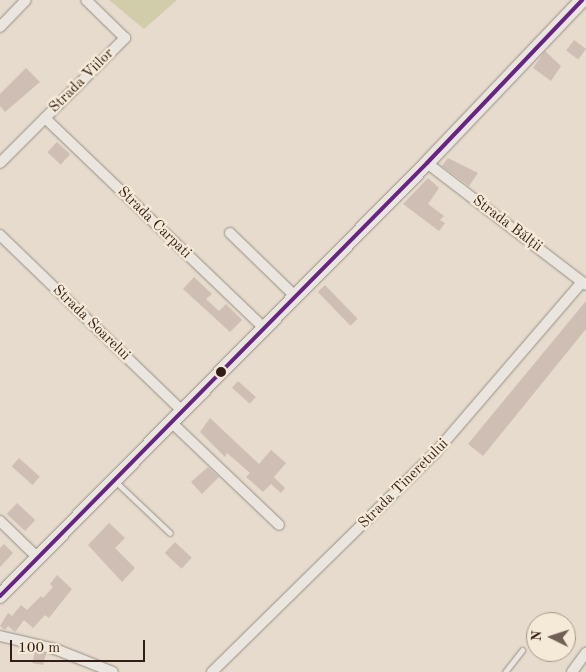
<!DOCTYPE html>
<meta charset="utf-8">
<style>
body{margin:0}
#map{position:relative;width:586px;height:672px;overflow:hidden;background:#e6dbcc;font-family:"Old Standard TT",serif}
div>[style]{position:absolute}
.green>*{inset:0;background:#d1ccaa}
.building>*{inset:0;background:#cfbeb4;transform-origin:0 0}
.roads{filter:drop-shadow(0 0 1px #978f86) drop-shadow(0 0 1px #978f86)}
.service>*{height:5px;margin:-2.5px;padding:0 2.5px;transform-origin:2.5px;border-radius:2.5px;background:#eae5de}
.minor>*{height:10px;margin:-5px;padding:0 5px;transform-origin:5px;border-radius:5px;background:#eae5de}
.secondary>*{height:14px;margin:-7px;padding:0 7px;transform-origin:7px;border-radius:7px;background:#eae5de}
.bus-1>*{height:4px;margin:-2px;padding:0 2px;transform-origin:2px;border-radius:2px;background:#662483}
.dots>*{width:14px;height:14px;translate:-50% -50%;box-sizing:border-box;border:2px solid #f5e9d7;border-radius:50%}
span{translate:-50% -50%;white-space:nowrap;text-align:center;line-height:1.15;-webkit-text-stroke:4.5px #f5e9d7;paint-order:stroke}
.street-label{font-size:15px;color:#311e17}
.north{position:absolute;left:526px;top:612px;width:50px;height:50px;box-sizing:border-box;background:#f5e9d7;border:1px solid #a7988a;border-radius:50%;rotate:274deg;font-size:14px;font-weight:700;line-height:20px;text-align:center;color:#311e17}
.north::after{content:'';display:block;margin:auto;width:18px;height:22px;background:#706056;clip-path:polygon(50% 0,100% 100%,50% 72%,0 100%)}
.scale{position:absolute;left:10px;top:640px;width:135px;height:22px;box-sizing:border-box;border:2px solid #311e17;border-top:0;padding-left:6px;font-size:15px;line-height:18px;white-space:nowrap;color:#311e17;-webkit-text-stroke:4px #f5e9d7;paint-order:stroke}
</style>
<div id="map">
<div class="green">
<div style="clip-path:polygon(109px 0,177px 0,144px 29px)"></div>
</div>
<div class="building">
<div style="left:574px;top:40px;width:15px;height:13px;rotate:37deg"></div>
<div style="clip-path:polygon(545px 51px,561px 66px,551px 81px,533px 68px)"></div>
<div style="clip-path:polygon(26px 68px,40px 82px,5px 112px,0 106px,0 94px)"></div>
<div style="left:57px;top:142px;width:18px;height:14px;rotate:43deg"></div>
<div style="clip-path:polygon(448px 158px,478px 173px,469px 186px,442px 166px)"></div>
<div style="clip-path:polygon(428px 178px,439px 188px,428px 204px,444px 216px,440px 220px,445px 223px,439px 231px,403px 204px)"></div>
<div style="clip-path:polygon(194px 277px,212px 294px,206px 299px,219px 311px,226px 304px,242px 320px,230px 332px,183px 289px)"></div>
<div style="left:325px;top:285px;width:47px;height:10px;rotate:46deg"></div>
<div style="clip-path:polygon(586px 301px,586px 329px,483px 456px,468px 444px)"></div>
<div style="left:238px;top:381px;width:24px;height:9px;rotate:42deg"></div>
<div style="clip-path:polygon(210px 418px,259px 464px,271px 450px,286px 463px,274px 477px,285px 488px,281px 493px,271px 484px,263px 492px,246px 477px,250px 473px,227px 453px,225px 457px,200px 432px)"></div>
<div style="left:19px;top:458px;width:28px;height:11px;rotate:42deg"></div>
<div style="clip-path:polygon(208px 467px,219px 477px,202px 494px,191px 482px)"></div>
<div style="left:17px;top:503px;width:25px;height:15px;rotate:43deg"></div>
<div style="clip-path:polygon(109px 523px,125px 538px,115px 548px,135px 568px,122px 582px,88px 545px)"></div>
<div style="left:175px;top:542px;width:23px;height:15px;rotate:43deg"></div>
<div style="clip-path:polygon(4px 544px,13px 553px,0 567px,0 548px)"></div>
<div style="clip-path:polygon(57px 575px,72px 589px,49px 618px,45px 615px,33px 628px,24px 620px,15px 632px,8px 626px,5px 630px,0 626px,8px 613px,12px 616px,21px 605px,27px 610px,41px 596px,43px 598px,53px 587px,50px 584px)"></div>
<div style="clip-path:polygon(35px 652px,46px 654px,43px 665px,32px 663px)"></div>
</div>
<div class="roads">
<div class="service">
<div style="left:116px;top:482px;width:74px;rotate:43.4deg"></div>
<div style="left:505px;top:672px;width:28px;rotate:-52deg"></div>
</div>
<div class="minor">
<div style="left:0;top:27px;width:37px;rotate:-46deg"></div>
<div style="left:45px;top:118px;width:303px;rotate:43.8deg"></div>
<div style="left:0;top:163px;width:177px;rotate:-45deg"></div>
<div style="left:125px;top:38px;width:54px;rotate:-135.7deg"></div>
<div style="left:427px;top:163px;width:200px;rotate:37.5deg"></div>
<div style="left:230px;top:233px;width:91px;rotate:44.1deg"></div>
<div style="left:0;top:235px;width:253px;rotate:44deg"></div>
<div style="left:171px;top:422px;width:149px;rotate:43.6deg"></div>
<div style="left:0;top:521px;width:53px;rotate:44.2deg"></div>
<div style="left:0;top:636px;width:57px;rotate:13.3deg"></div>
<div style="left:55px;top:649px;width:62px;rotate:21.6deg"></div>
<div style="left:212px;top:672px;width:313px;rotate:-44.5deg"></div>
<div style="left:435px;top:453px;width:225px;rotate:-49.3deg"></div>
<div style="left:572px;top:672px;width:24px;rotate:-54deg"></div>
</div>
<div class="secondary">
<div style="left:0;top:596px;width:608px;rotate:-45.4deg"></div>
<div style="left:427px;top:163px;width:225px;rotate:-46.4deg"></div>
</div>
</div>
<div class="bus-1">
<div style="left:0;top:596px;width:608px;rotate:-45.4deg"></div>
<div style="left:427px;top:163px;width:225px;rotate:-46.4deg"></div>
</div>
<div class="dots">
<div style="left:221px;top:372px;background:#311e17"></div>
</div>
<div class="street-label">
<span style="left:82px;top:81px;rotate:-45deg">Strada Viilor</span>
<span style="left:154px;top:223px;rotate:44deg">Strada Carpati</span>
<span style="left:507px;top:224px;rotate:37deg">Strada Bălții</span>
<span style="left:91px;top:323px;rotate:44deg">Strada Soarelui</span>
<span style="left:404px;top:484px;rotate:-45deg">Strada Tineretului</span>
</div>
<div class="north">N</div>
<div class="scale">100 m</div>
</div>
